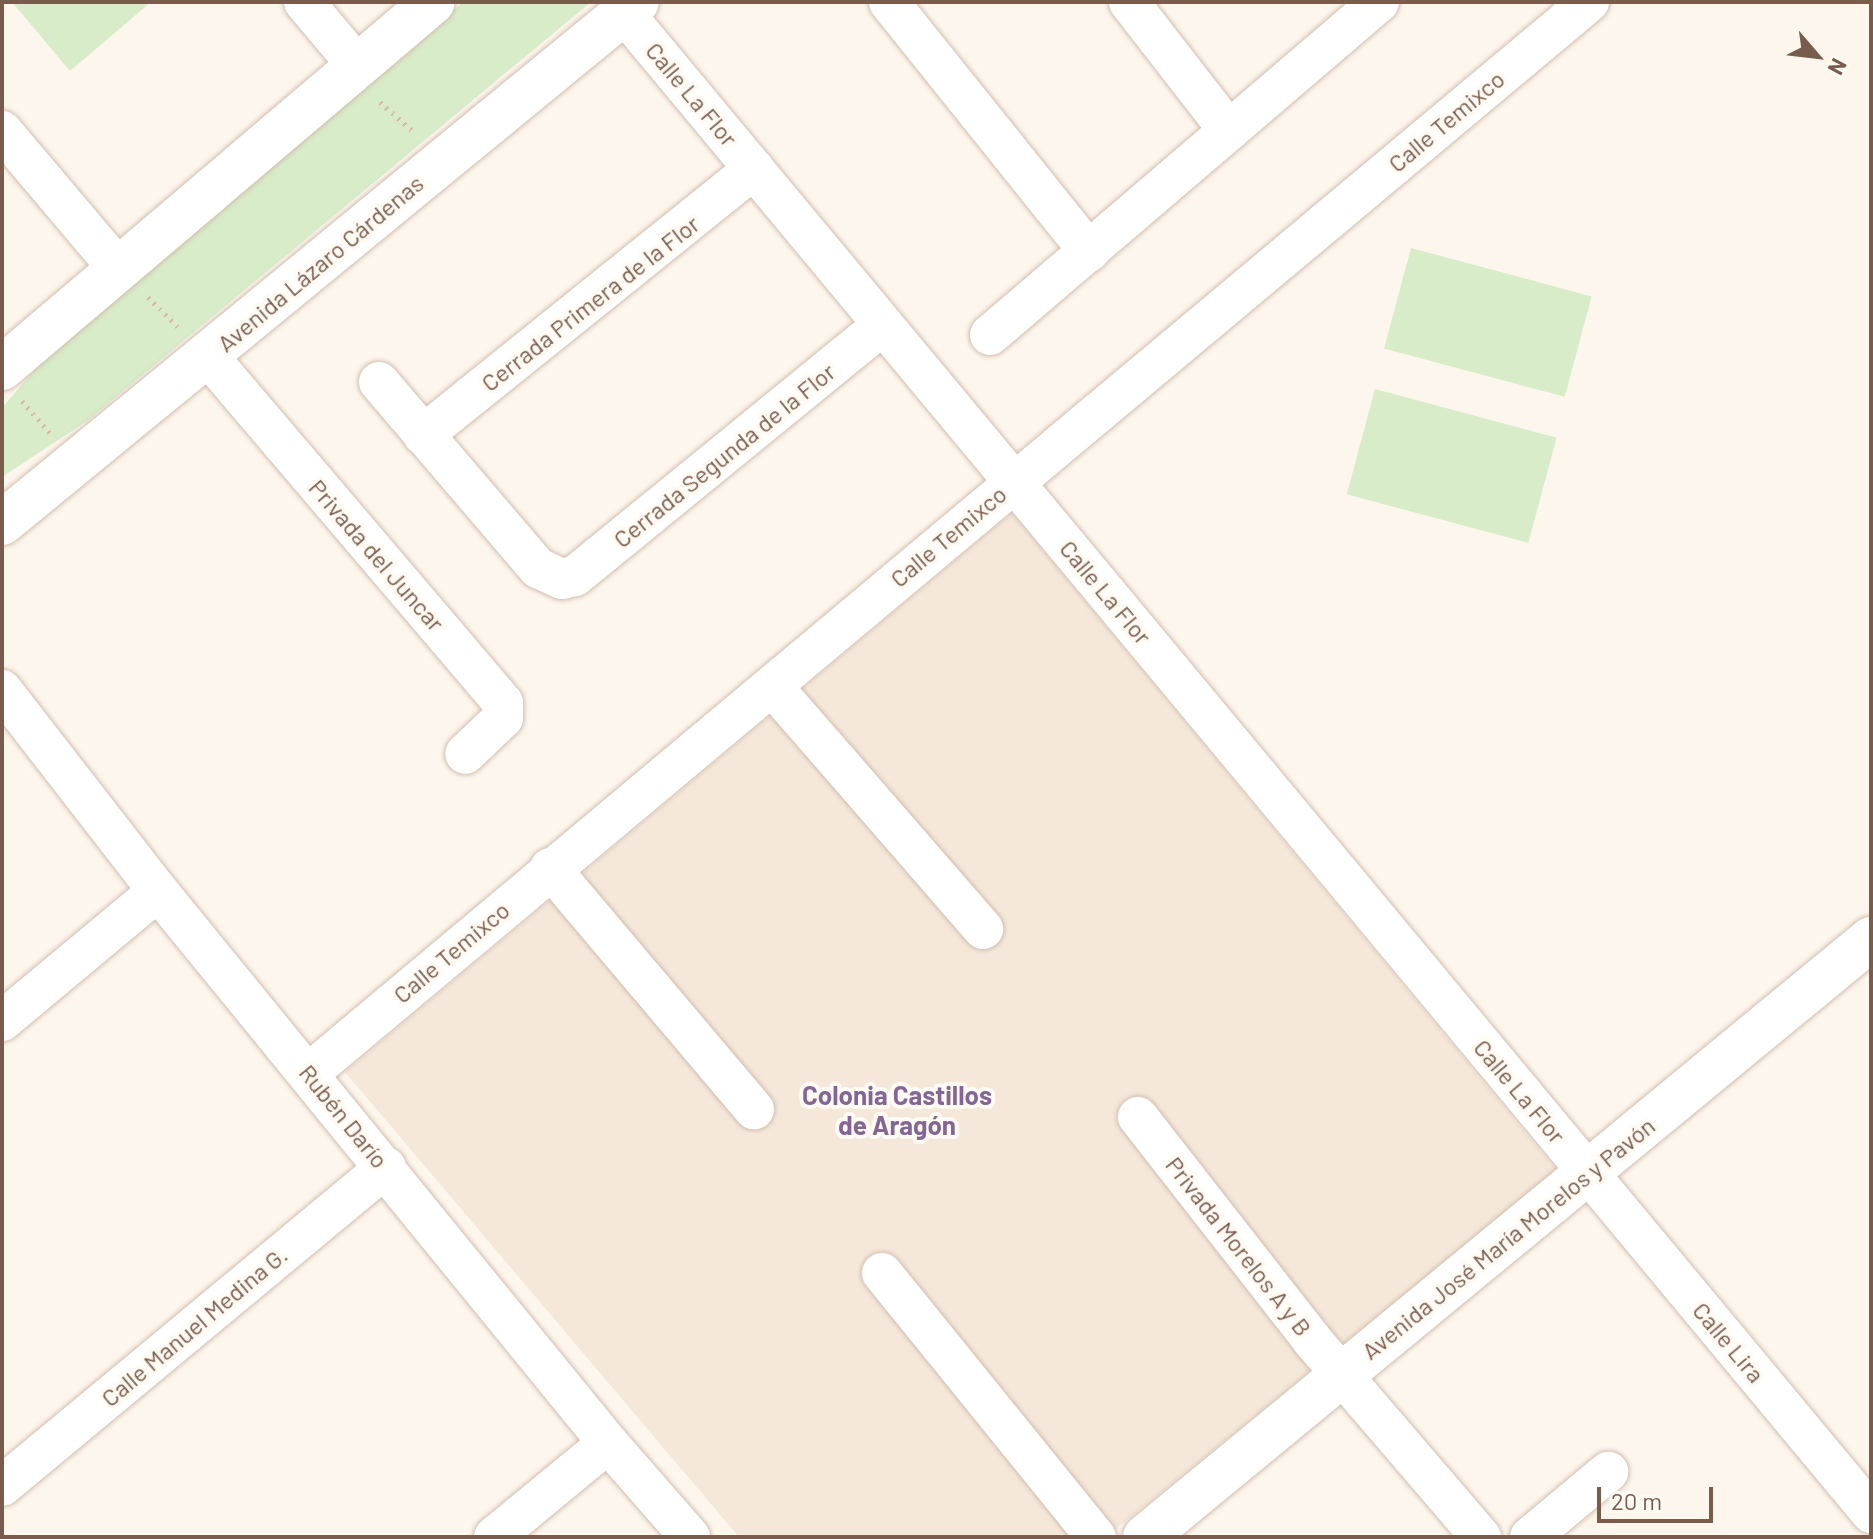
<!DOCTYPE html>
<meta charset="utf-8">
<style>
body{margin:0}
#map{position:relative;width:1873px;height:1539px;overflow:hidden;background:#fdf6ec;font-family:Barlow,sans-serif}
div>[style]{position:absolute}
.residential>*{inset:0;background:#f5e8da}
.green>*{inset:0;background:#d8ecc9;transform-origin:0 0}
.path>*{height:5px;margin-top:-2.5px;transform-origin:0;background:repeating-linear-gradient(90deg,#d9b8a5 0 2px,transparent 0 8px)}
.roads{filter:drop-shadow(0 0 2px #d1beb0) drop-shadow(0 0 2px #d1beb0)}
.minor>*{height:40px;margin:-20px;padding:0 20px;transform-origin:20px;border-radius:20px;background:#fff}
.tertiary>*{height:44px;margin:-22px;padding:0 22px;transform-origin:22px;border-radius:22px;background:#fff}
span{translate:-50% -50%;white-space:nowrap;text-align:center;line-height:1.15;-webkit-text-stroke:8px #fffaf3;paint-order:stroke}
.street-label{font-size:24px;color:#7a5c4d}
.neighbourhood-label{font-size:26px;color:#846695;font-weight:700}
.frame{position:absolute;inset:0;border:4px solid #7a5c4d;pointer-events:none}
.north{position:absolute;left:1777px;top:16px;width:80px;height:80px;-webkit-text-stroke:6px #fffaf3;paint-order:stroke;rotate:118deg;font-size:22px;font-weight:700;line-height:32px;text-align:center;color:#7a5c4d}
.north::after{content:'';display:block;margin:auto;width:28px;height:36px;background:#7a5c4d;clip-path:polygon(50% 0,100% 100%,50% 72%,0 100%)}
.scale{position:absolute;left:1597px;top:1487px;width:116px;height:36px;box-sizing:border-box;border:4px solid #7a5c4d;border-top:0;padding-left:10px;font-size:24px;line-height:28px;white-space:nowrap;color:#7a5c4d;-webkit-text-stroke:6px #fffaf3;paint-order:stroke}
</style>
<div id="map">
<div class="residential">
<div style="clip-path:polygon(1012px 513px,1557px 1171px,1106px 1537px,739px 1537px,345px 1072px)"></div>
</div>
<div class="green">
<div style="clip-path:polygon(12px 2px,151px 2px,70px 71px)"></div>
<div style="clip-path:polygon(463px 2px,591px 2px,87px 421px,2px 477px,2px 408px,55px 346px)"></div>
<div style="left:1411px;top:248px;width:187px;height:104px;rotate:15deg"></div>
<div style="left:1375px;top:389px;width:188px;height:109px;rotate:15deg"></div>
</div>
<div class="path">
<div style="left:380px;top:102px;width:45px;rotate:41.4deg"></div>
<div style="left:148px;top:297px;width:42px;rotate:45deg"></div>
<div style="left:22px;top:401px;width:43px;rotate:48.8deg"></div>
</div>
<div class="roads">
<div class="minor">
<div style="left:304px;top:2px;width:82px;rotate:49.9deg"></div>
<div style="left:889px;top:2px;width:320px;rotate:51.3deg"></div>
<div style="left:1129px;top:2px;width:163px;rotate:52.2deg"></div>
<div style="left:624px;top:13px;width:1951px;rotate:50.26deg"></div>
<div style="left:2px;top:131px;width:177px;rotate:49.8deg"></div>
<div style="left:990px;top:335px;width:512px;rotate:-40.56deg"></div>
<div style="left:207px;top:355px;width:457px;rotate:49.6deg"></div>
<div style="left:503px;top:703px;width:15px;rotate:90deg"></div>
<div style="left:503px;top:718px;width:52px;rotate:136.5deg"></div>
<div style="left:379px;top:382px;width:245px;rotate:49.5deg"></div>
<div style="left:538px;top:568px;width:26px;rotate:25deg"></div>
<div style="left:562px;top:579px;width:13px;rotate:-13deg"></div>
<div style="left:575px;top:576px;width:397px;rotate:-39.2deg"></div>
<div style="left:423px;top:435px;width:425px;rotate:-38.8deg"></div>
<div style="left:772px;top:686px;width:322px;rotate:49deg"></div>
<div style="left:2px;top:690px;width:254px;rotate:52.2deg"></div>
<div style="left:158px;top:891px;width:712px;rotate:50.81deg"></div>
<div style="left:608px;top:1443px;width:125px;rotate:48.9deg"></div>
<div style="left:550px;top:868px;width:316px;rotate:49.8deg"></div>
<div style="left:2px;top:1021px;width:203px;rotate:-39.8deg"></div>
<div style="left:309px;top:1073px;width:1669px;rotate:-39.92deg"></div>
<div style="left:1138px;top:1117px;width:283px;rotate:52deg"></div>
<div style="left:1312px;top:1340px;width:260px;rotate:49.4deg"></div>
<div style="left:882px;top:1273px;width:340px;rotate:51deg"></div>
<div style="left:2px;top:1486px;width:499px;rotate:-39.7deg"></div>
<div style="left:494px;top:1537px;width:148px;rotate:-39.5deg"></div>
<div style="left:1530px;top:1537px;width:102px;rotate:-39.8deg"></div>
</div>
<div class="tertiary">
<div style="left:2px;top:368px;width:565px;rotate:-40.34deg"></div>
<div style="left:2px;top:523px;width:821px;rotate:-39.37deg"></div>
<div style="left:1145px;top:1537px;width:941px;rotate:-39.48deg"></div>
</div>
</div>
<div class="street-label">
<span style="left:692px;top:94px;rotate:50deg">Calle La Flor</span>
<span style="left:1446px;top:121px;rotate:-40deg">Calle Temixco</span>
<span style="left:320px;top:263px;rotate:-40deg">Avenida Lázaro Cárdenas</span>
<span style="left:590px;top:303px;rotate:-38deg">Cerrada Primera de la Flor</span>
<span style="left:724px;top:455px;rotate:-39deg">Cerrada Segunda de la Flor</span>
<span style="left:948px;top:536px;rotate:-40deg">Calle Temixco</span>
<span style="left:377px;top:555px;rotate:49deg">Privada del Juncar</span>
<span style="left:1106px;top:592px;rotate:50deg">Calle La Flor</span>
<span style="left:451px;top:952px;rotate:-40deg">Calle Temixco</span>
<span style="left:1520px;top:1091px;rotate:50deg">Calle La Flor</span>
<span style="left:344px;top:1116px;rotate:51deg">Rubén Darío</span>
<span style="left:1508px;top:1238px;rotate:-39deg">Avenida José María Morelos y Pavón</span>
<span style="left:1239px;top:1246px;rotate:52deg">Privada Morelos A y B</span>
<span style="left:194px;top:1326px;rotate:-40deg">Calle Manuel Medina G.</span>
<span style="left:1729px;top:1342px;rotate:50deg">Calle Lira</span>
</div>
<div class="neighbourhood-label">
<span style="left:897px;top:1110px">Colonia Castillos<br>de Aragón</span>
</div>
<div class="frame"></div>
<div class="north">N</div>
<div class="scale">20 m</div>
</div>
